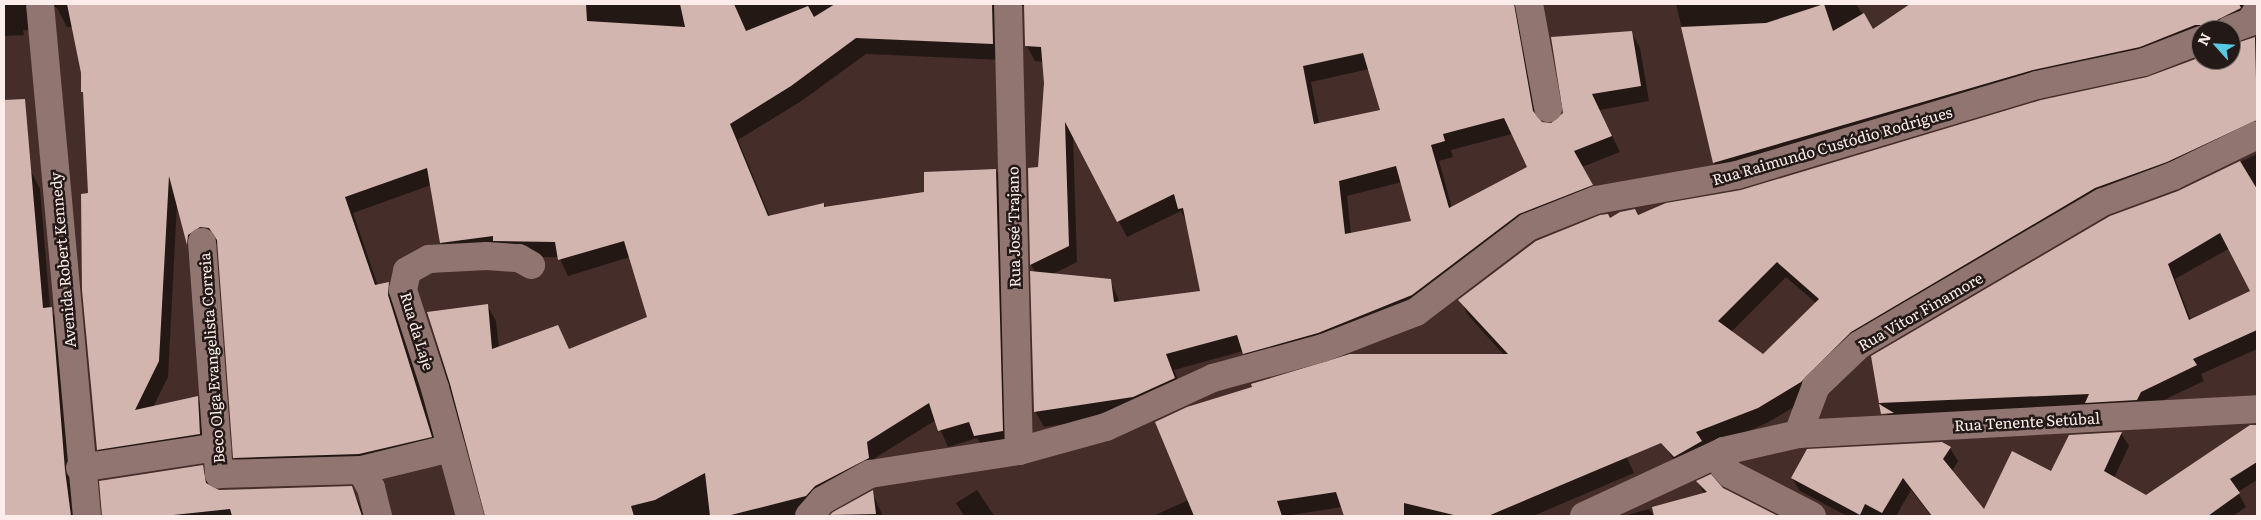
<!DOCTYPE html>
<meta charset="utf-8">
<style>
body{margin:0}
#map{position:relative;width:2261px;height:520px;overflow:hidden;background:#452d29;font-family:Literata,serif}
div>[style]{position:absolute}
.shadow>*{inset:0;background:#0007}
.building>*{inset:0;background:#d3b5af}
.minor>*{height:28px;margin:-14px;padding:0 14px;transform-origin:14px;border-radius:14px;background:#917570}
span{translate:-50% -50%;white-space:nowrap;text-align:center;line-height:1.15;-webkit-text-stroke:5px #231917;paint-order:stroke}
.street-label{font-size:15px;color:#fdedea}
.frame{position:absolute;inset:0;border:5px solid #fdedea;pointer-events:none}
.north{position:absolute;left:2191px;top:20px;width:50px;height:50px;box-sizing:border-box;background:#231917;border:1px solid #7a6e6b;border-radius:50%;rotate:296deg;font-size:14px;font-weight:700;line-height:20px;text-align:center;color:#fdedea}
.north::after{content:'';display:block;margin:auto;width:18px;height:22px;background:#58c9e3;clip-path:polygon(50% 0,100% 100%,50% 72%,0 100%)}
</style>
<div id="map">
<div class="shadow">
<div style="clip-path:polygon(4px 4px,47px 4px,34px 30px,23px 30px,24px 35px,4px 36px)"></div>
<div style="clip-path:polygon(evenodd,48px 4px,1521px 4px,1540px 121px,1552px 125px,1564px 113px,1631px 32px,1640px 48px,1649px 101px,1600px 110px,1620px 152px,1582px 167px,1601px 201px,1528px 230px,1421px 311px,1253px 369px,1243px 351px,1174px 370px,1183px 394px,1142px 413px,1044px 427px,1035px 411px,1036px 273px,1031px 265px,1029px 169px,1039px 169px,1046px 83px,1044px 62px,1035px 61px,1026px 45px,1025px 6px,1009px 6px,1002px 60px,866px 54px,800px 102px,738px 140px,770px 217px,824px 204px,826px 208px,926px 193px,996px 170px,1005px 186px,1011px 446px,985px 451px,977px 438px,948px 447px,936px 420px,875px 458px,877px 474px,812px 516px,486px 516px,428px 313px,487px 305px,496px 321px,499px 348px,557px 326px,570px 350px,648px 318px,630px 257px,568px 276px,559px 257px,450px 258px,441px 242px,431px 185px,353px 213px,378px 286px,388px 284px,397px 299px,396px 312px,440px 452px,244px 473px,235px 458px,219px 244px,210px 242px,195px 258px,188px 245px,177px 204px,168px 377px,153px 407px,197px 397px,206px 413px,209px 449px,107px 465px,98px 449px,90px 194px,82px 73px,73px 27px,67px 27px,57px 8px,48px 4px,1369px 69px,1381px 111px,1319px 124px,1311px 82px,1369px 69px,48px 4px,1512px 134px,1529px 168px,1452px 208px,1439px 161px,1453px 157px,1451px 150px,1512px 134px,48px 4px,1073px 135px,1127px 237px,1181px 211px,1186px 221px,1201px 292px,1120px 303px,1110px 280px,1051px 275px,1077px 262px,1073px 135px,48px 4px,1402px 182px,1412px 222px,1351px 234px,1347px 196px,1402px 182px)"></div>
<div style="clip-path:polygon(1676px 4px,1856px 4px,1873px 31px,1904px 9px,1918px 4px,2257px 4px,2231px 30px,2201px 30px,1723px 178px,1714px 163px)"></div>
<div style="clip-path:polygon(evenodd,2257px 37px,2257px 139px,2176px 177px,1860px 347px,1809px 398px,1767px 423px,1675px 462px,1666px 447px,1591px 380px,1634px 473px,1533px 516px,1345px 516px,1342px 507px,1285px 516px,1153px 516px,1505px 356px,1468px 315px,1460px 300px,1610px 220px,1742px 191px,2150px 78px,2201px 58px,2231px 60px,2231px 46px,2257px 37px,1786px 277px,1817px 304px,1764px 356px,1731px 332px,1786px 277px)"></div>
<div style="clip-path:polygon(4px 118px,40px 189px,50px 309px,60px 324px,77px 516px,4px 516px)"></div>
<div style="clip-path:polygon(evenodd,2257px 154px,2257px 349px,2201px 374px,2204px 381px,2149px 407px,1889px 418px,1880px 402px,2180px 191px,2257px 154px,2230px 248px,2252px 292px,2191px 320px,2175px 279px,2230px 248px)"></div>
<div style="clip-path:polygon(2253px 426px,2257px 432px,2257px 480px,2238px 492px,2246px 507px,2233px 516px,1931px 516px,1911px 490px,1896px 516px,1847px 516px,1800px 491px,1792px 478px,1950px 448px,1958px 461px,1952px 471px,1984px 511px,2052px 472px,2070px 436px,2121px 433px,2129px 446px,2114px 478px,2146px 496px)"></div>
<div style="clip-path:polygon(202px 466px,212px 487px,219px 491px,351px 487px,365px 516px,102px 516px,101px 482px)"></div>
<div style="clip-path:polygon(1698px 482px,1722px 489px,1775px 516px,1716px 516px)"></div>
<div style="clip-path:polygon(977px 490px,993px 514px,995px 516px,964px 516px,956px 503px)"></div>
<div style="clip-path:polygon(872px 492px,883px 516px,831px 516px,834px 513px)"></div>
<div style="clip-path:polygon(1649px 509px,1654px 516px,1623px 516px,1627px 515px)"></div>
</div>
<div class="building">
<div style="clip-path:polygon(67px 4px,586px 4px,587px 21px,685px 27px,680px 4px,734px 4px,746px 31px,808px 6px,814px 17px,835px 4px,992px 4px,993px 44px,856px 38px,791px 86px,730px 124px,768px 216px,824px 203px,824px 207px,924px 192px,924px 172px,996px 169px,1003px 431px,974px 436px,969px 422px,938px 431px,929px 403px,867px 442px,869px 458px,815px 486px,806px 496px,727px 516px,710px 516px,705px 473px,655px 500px,631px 506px,634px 516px,485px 516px,450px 384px,427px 312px,488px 304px,492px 349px,558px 325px,569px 349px,647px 317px,624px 241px,558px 260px,555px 242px,493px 241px,493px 236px,440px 243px,427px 168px,345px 197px,375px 285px,389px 282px,388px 295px,432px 437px,359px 454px,233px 458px,217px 240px,209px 228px,200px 227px,188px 235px,187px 245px,169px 176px,159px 361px,135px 410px,198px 396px,200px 434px,97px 450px,82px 290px,81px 194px,88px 193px,83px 92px,81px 92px,81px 73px)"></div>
<div style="clip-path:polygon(evenodd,1024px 4px,1514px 4px,1533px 111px,1542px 122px,1551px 123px,1563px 113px,1551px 37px,1632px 31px,1641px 86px,1592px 94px,1612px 136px,1574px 151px,1593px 185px,1519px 214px,1412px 295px,1318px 333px,1243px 354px,1237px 335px,1166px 354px,1175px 378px,1133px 397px,1034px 412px,1030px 271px,1111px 279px,1114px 302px,1200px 291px,1183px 208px,1178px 209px,1174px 194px,1117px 222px,1065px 122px,1069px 246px,1030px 265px,1028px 168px,1038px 167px,1044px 83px,1041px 47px,1025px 46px,1024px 4px,1363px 53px,1380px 110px,1314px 124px,1303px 66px,1363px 53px,1024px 4px,1504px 118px,1527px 167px,1449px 208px,1431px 145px,1445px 141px,1443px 134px,1504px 118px,1024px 4px,1396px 166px,1411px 221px,1345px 234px,1339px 181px,1396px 166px)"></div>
<div style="clip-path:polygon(1824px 4px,1833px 31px,1864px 13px,1873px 29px,1910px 4px,2239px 4px,2241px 8px,2217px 20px,2214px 30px,2204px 25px,2195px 25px,2140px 47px,2033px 70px,1713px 163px,1681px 27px,1766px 23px)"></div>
<div style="clip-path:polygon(evenodd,2255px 37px,2257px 120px,2167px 162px,2095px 188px,1851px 332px,1801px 382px,1758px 408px,1696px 432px,1702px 441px,1674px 457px,1661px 443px,1488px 516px,1458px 516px,1404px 503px,1404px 516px,1344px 516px,1336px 492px,1277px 501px,1282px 516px,1194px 516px,1155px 422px,1187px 407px,1252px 387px,1251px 384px,1350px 354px,1508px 354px,1458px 300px,1536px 241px,1600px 215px,1608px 214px,1610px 218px,1620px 212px,1635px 209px,1638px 215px,1666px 203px,1741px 190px,2041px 100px,2147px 77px,2201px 57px,2201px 60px,2231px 60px,2231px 45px,2255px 37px,1777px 262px,1819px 299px,1763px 354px,1718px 321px,1777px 262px)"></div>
<div style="clip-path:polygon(25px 99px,43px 308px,52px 307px,65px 470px,71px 516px,4px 516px,4px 100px)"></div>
<div style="clip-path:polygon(evenodd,2240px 161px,2257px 189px,2257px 330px,2193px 359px,2197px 365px,2141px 392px,2137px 400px,2085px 403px,2089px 394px,1879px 403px,1871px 356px,2110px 216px,2178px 191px,2240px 161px,2220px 233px,2250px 291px,2189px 320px,2168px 264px,2220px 233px)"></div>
<div style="clip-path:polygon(1879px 404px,1894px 413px,1881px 414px)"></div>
<div style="clip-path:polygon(2250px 425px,2257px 425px,2257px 462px,2230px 479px,2240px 493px,2208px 516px,1932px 516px,1903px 478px,1882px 513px,1865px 504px,1860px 515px,1791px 478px,1807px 449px,1942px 442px,1951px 447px,1943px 459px,1984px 509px,2012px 451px,2051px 471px,2069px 435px,2122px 432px,2104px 471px,2146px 495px)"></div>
<div style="clip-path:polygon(203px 465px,206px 483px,219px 490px,352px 486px,362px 516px,232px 516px,230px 509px,164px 516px,102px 516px,99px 481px)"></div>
<div style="clip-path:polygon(1711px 474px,1723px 488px,1778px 516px,1654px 516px,1652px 507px,1707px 492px,1696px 481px)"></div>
<div style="clip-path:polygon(873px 490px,876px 514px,830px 515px,833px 512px)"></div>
</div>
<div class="minor">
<div style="left:40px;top:4px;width:514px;rotate:84.76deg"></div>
<div style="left:1008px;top:4px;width:447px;rotate:88.6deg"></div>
<div style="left:1529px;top:4px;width:106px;rotate:79.6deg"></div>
<div style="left:2229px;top:30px;width:22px;rotate:-21deg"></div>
<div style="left:2250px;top:22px;width:13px;rotate:-58deg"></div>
<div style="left:202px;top:242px;width:233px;rotate:85.8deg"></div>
<div style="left:219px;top:474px;width:142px;rotate:-1.6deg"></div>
<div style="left:361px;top:470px;width:21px;rotate:61deg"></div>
<div style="left:371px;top:488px;width:29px;rotate:76deg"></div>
<div style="left:1798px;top:434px;width:51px;rotate:-69.4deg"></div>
<div style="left:1816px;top:386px;width:59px;rotate:-43.6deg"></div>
<div style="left:1859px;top:345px;width:283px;rotate:-30.4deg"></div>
<div style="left:2103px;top:202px;width:75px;rotate:-20.4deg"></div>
<div style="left:2173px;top:176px;width:93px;rotate:-26deg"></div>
<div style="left:1724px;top:451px;width:16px;rotate:90deg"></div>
<div style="left:1724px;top:467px;width:9px;rotate:49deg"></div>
<div style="left:1730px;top:474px;width:92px;rotate:27.1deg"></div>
<div style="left:80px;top:468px;width:139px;rotate:-8.7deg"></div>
<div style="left:361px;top:470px;width:93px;rotate:-13.7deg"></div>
<div style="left:470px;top:516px;width:133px;rotate:-105.3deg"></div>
<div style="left:435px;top:388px;width:103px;rotate:-108.1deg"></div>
<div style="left:403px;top:290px;width:19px;rotate:-78deg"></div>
<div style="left:407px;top:271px;width:25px;rotate:-29deg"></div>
<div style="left:429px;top:259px;width:58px;rotate:-3deg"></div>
<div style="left:487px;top:256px;width:32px;rotate:4deg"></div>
<div style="left:519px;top:258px;width:14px;rotate:30deg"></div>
<div style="left:809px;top:516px;width:21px;rotate:-49deg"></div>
<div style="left:823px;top:500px;width:54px;rotate:-29deg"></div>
<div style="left:870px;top:474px;width:151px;rotate:-8.8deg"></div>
<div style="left:1019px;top:451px;width:90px;rotate:-15.4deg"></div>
<div style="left:1106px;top:427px;width:118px;rotate:-24.6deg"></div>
<div style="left:1213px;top:378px;width:114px;rotate:-15.3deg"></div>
<div style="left:1323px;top:348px;width:100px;rotate:-21.2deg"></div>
<div style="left:1416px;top:312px;width:141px;rotate:-37.2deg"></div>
<div style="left:1528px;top:227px;width:73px;rotate:-21.7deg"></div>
<div style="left:1596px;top:200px;width:143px;rotate:-10.1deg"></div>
<div style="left:1737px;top:175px;width:313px;rotate:-16.7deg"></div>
<div style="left:2037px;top:85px;width:109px;rotate:-12.1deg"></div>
<div style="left:2144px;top:62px;width:61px;rotate:-21.1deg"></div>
<div style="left:1584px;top:516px;width:154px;rotate:-24.9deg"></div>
<div style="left:1724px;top:451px;width:76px;rotate:-12.9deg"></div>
<div style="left:1798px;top:434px;width:460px;rotate:-3.1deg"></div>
</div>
<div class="street-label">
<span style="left:1832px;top:145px;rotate:-16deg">Rua Raimundo Custódio Rodrigues</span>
<span style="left:1013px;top:227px;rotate:-91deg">Rua José Trajano</span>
<span style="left:62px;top:260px;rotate:-95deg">Avenida Robert Kennedy</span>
<span style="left:1920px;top:311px;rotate:-30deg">Rua Vitor Finamore</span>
<span style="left:418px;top:331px;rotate:73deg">Rua da Laje</span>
<span style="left:211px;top:358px;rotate:-94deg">Beco Olga Evangelista Correia</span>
<span style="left:2027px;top:421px;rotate:-3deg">Rua Tenente Setúbal</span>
</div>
<div class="frame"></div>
<div class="north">N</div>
</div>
